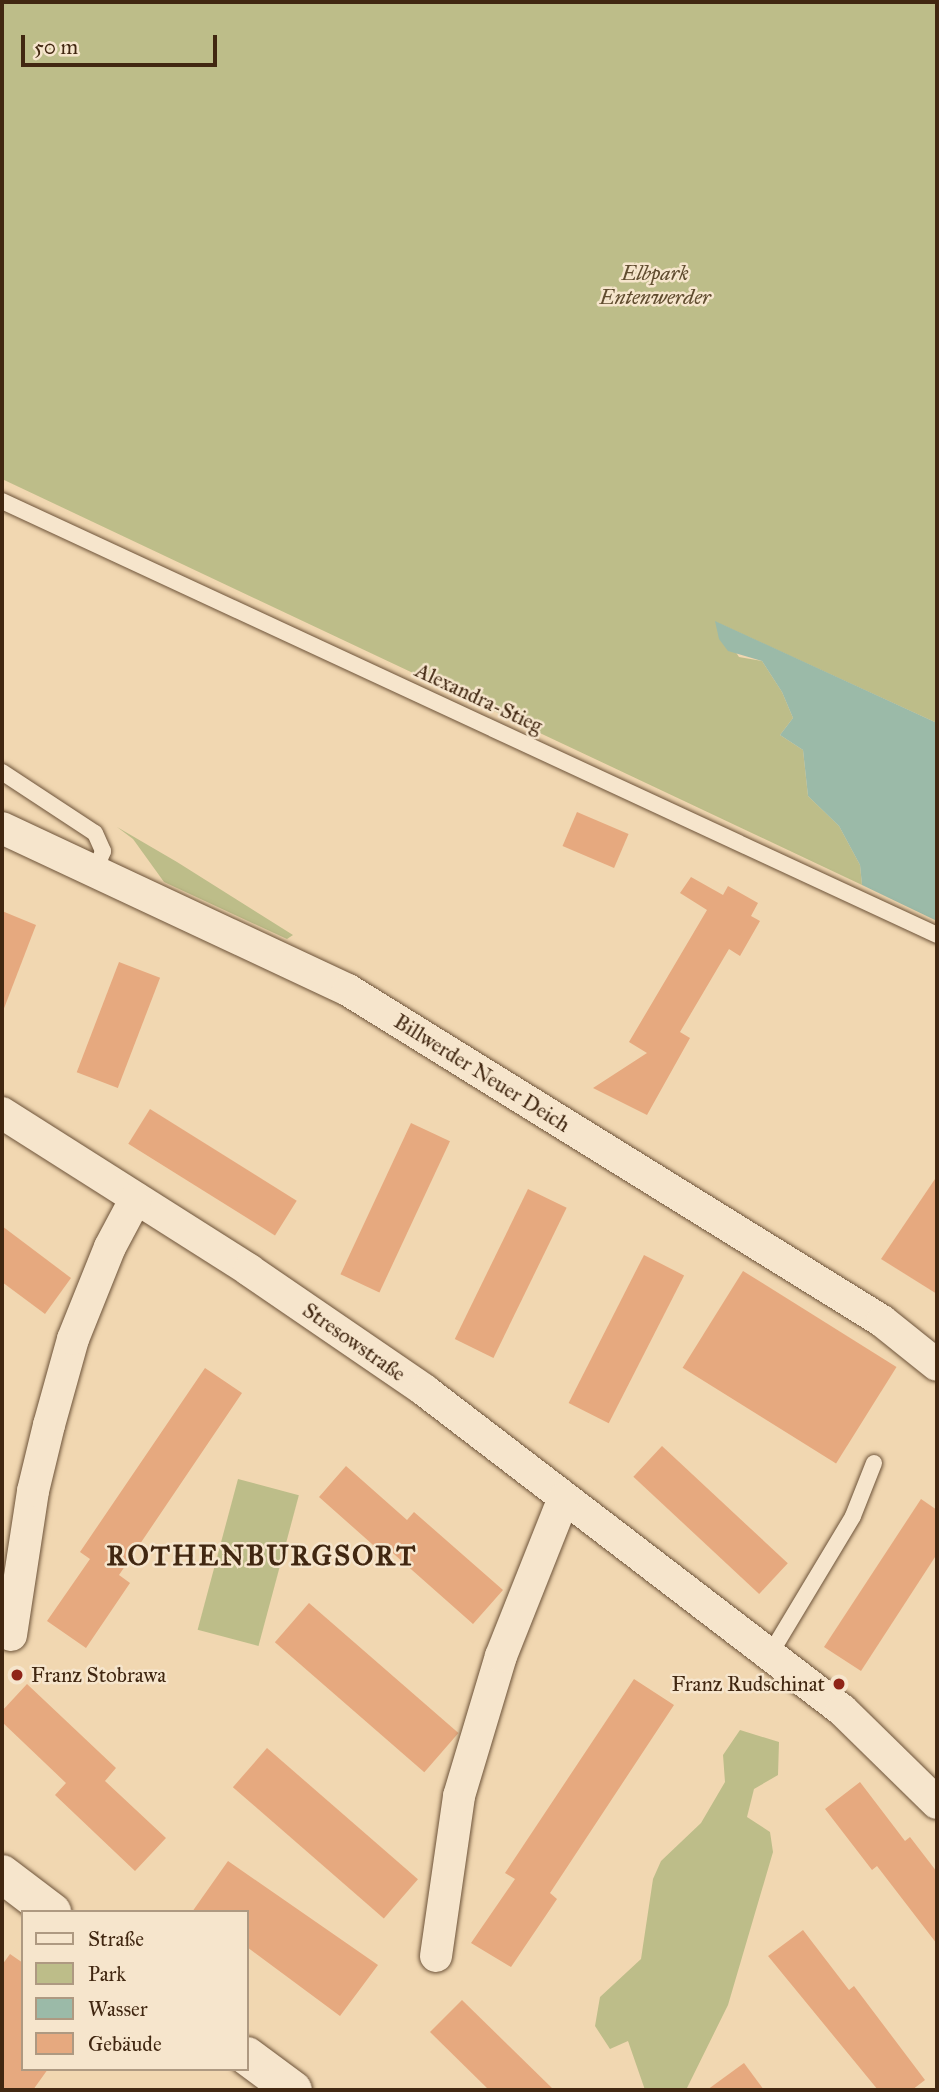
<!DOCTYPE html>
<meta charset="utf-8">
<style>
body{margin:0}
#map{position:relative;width:939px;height:2092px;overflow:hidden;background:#f1d7b1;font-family:"IM FELL Great Primer",serif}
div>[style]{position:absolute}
.green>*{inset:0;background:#bdbd89;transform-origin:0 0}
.water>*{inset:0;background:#9bbaa8}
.building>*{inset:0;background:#e6a97f;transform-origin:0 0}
.roads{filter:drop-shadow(0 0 2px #6d5339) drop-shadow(0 0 2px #6d5339)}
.service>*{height:16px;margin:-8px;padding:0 8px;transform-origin:8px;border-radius:8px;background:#f6e5cc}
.minor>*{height:32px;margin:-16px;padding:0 16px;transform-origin:16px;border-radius:16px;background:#f6e5cc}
.tertiary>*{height:38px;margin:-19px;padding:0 19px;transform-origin:19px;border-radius:19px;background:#f6e5cc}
.dots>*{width:19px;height:19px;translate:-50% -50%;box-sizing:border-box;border:4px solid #f6e5cc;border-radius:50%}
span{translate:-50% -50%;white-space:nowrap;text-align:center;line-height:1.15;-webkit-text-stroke:5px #f6e5cc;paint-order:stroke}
.park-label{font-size:21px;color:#604c2f;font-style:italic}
.street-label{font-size:21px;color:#412711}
.poi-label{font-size:21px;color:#412711}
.left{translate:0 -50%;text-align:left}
.right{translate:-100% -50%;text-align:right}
.district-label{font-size:28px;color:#412711;font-weight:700;letter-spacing:2px}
.frame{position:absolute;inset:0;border:4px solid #412711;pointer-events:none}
.legend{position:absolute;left:21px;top:1910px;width:228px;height:161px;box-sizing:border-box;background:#f6e5cc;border:2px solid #ae9981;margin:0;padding:9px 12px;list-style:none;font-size:21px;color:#412711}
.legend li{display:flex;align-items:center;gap:14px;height:35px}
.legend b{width:35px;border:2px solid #ae9981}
.scale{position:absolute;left:21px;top:35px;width:196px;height:32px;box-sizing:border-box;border:4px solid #412711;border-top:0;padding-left:9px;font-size:21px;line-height:24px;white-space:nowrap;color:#412711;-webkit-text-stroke:5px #f6e5cc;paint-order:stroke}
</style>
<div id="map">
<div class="green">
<div style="clip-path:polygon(2px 2px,937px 2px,937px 723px,716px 622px,739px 657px,762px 661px,782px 692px,793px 718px,780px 735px,803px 750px,808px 796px,839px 826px,860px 865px,862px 885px,2px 479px)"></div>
<div style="clip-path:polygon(117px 827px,177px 862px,293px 935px,287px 939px,164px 882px,133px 839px)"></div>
<div style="left:238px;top:1479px;width:63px;height:156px;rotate:15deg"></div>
<div style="clip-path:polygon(740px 1730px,779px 1742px,778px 1775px,754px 1789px,747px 1817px,770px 1832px,773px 1852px,728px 2005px,686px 2090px,645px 2090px,628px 2041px,610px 2049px,595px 2026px,600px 1997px,641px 1959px,653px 1879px,661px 1861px,701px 1823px,725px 1782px,723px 1755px)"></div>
</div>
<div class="water">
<div style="clip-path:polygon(715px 621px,937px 723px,937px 921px,862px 885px,860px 865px,839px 826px,808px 796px,803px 750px,780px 735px,793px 718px,782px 692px,762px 661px,728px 651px,719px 639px)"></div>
</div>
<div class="building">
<div style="left:577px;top:812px;width:56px;height:37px;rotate:23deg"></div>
<div style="clip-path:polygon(691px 877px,723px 895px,728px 886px,758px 903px,751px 916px,760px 921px,740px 956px,729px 949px,680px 1032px,690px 1038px,647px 1115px,593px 1088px,647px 1053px,629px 1042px,707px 910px,680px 893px)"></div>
<div style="clip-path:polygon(2px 911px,36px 925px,3px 1011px,2px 1010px)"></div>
<div style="left:119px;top:962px;width:44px;height:118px;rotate:21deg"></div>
<div style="left:150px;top:1109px;width:173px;height:41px;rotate:32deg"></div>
<div style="left:411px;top:1123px;width:43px;height:167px;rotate:25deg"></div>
<div style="clip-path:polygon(937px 1176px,937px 1294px,881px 1259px)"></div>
<div style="left:528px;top:1189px;width:43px;height:167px;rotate:26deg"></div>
<div style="clip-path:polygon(2px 1226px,71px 1278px,45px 1314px,2px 1282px)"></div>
<div style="left:644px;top:1255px;width:45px;height:166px;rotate:27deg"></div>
<div style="left:743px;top:1271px;width:181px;height:114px;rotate:32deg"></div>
<div style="clip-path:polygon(205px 1368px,242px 1393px,119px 1575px,130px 1583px,86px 1648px,47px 1621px,90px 1559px,80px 1552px)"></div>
<div style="left:662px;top:1446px;width:172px;height:42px;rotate:43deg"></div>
<div style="clip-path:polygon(346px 1466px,407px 1520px,414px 1512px,503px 1590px,473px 1624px,386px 1547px,381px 1552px,319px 1497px)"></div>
<div style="clip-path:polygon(921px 1499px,937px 1510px,937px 1554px,861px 1671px,824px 1647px)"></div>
<div style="left:309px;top:1603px;width:198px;height:52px;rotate:41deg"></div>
<div style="clip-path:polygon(634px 1679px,674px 1705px,550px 1893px,557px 1899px,511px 1967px,471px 1943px,515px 1879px,505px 1873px)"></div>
<div style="clip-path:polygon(27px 1684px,116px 1768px,105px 1781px,166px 1838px,135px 1871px,55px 1795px,66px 1783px,2px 1722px,2px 1711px)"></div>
<div style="left:267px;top:1748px;width:200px;height:52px;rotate:41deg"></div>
<div style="clip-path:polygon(860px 1782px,905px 1841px,910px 1837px,937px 1872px,937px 1944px,877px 1866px,872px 1870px,825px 1809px)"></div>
<div style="clip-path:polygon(228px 1861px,378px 1965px,340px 2016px,247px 1947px,247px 1912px,192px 1912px)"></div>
<div style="clip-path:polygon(803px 1930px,849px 1990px,854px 1986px,925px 2080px,912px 2090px,878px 2090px,768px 1956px)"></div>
<div style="clip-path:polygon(10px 1954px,23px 1963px,23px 2069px,48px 2069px,33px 2090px,2px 2090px,2px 1965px)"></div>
<div style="clip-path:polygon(462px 2000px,554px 2090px,489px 2090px,430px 2032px)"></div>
<div style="clip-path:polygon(744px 2063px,764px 2090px,707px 2090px)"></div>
</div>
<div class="roads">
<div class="service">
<div style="left:2px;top:501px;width:1031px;rotate:24.9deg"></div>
<div style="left:2px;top:772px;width:111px;rotate:33.3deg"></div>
<div style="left:95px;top:833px;width:20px;rotate:66deg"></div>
<div style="left:103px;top:851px;width:22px;rotate:111deg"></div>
<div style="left:769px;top:1656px;width:163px;rotate:-59deg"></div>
<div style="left:853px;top:1516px;width:57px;rotate:-68.4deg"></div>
</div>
<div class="minor">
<div style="left:2px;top:828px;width:382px;rotate:25.1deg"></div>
<div style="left:348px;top:990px;width:628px;rotate:31.79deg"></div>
<div style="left:882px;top:1321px;width:70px;rotate:38.7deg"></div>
<div style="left:2px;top:1113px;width:293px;rotate:32.4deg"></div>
<div style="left:249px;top:1270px;width:212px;rotate:34.4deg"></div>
<div style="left:424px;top:1390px;width:526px;rotate:37.44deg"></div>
<div style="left:842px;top:1710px;width:133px;rotate:44.4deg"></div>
<div style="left:11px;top:1635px;width:146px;rotate:-81.3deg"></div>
<div style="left:33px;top:1491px;width:68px;rotate:-76.4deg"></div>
<div style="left:49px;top:1425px;width:89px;rotate:-74.4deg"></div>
<div style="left:73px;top:1339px;width:99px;rotate:-68.1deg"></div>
<div style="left:110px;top:1247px;width:55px;rotate:-62deg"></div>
<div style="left:436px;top:1956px;width:162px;rotate:-81.8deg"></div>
<div style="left:459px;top:1796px;width:146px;rotate:-73.3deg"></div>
<div style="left:501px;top:1656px;width:170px;rotate:-68.3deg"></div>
</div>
<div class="tertiary">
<div style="left:2px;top:1874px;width:63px;rotate:37.2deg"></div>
<div style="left:247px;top:2056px;width:57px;rotate:36.5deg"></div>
</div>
</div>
<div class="dots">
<div style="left:17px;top:1675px;background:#8f2418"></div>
<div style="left:839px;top:1684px;background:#8f2418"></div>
</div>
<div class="park-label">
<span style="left:655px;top:285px">Elbpark<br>Entenwerder</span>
</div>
<div class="street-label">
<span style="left:479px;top:698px;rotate:25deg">Alexandra-Stieg</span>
<span style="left:482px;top:1073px;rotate:32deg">Billwerder Neuer Deich</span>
<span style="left:354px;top:1342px;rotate:35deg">Stresowstraße</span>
</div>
<div class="poi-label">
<span class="left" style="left:31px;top:1675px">Franz Stobrawa</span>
<span class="right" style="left:825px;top:1684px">Franz Rudschinat</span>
</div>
<div class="district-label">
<span style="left:262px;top:1556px">ROTHENBURGSORT</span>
</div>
<div class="frame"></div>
<ul class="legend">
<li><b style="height:9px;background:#f6e5cc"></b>Straße</li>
<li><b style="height:19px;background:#bdbd89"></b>Park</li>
<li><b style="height:19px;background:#9bbaa8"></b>Wasser</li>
<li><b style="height:19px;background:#e6a97f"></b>Gebäude</li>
</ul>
<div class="scale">50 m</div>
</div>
